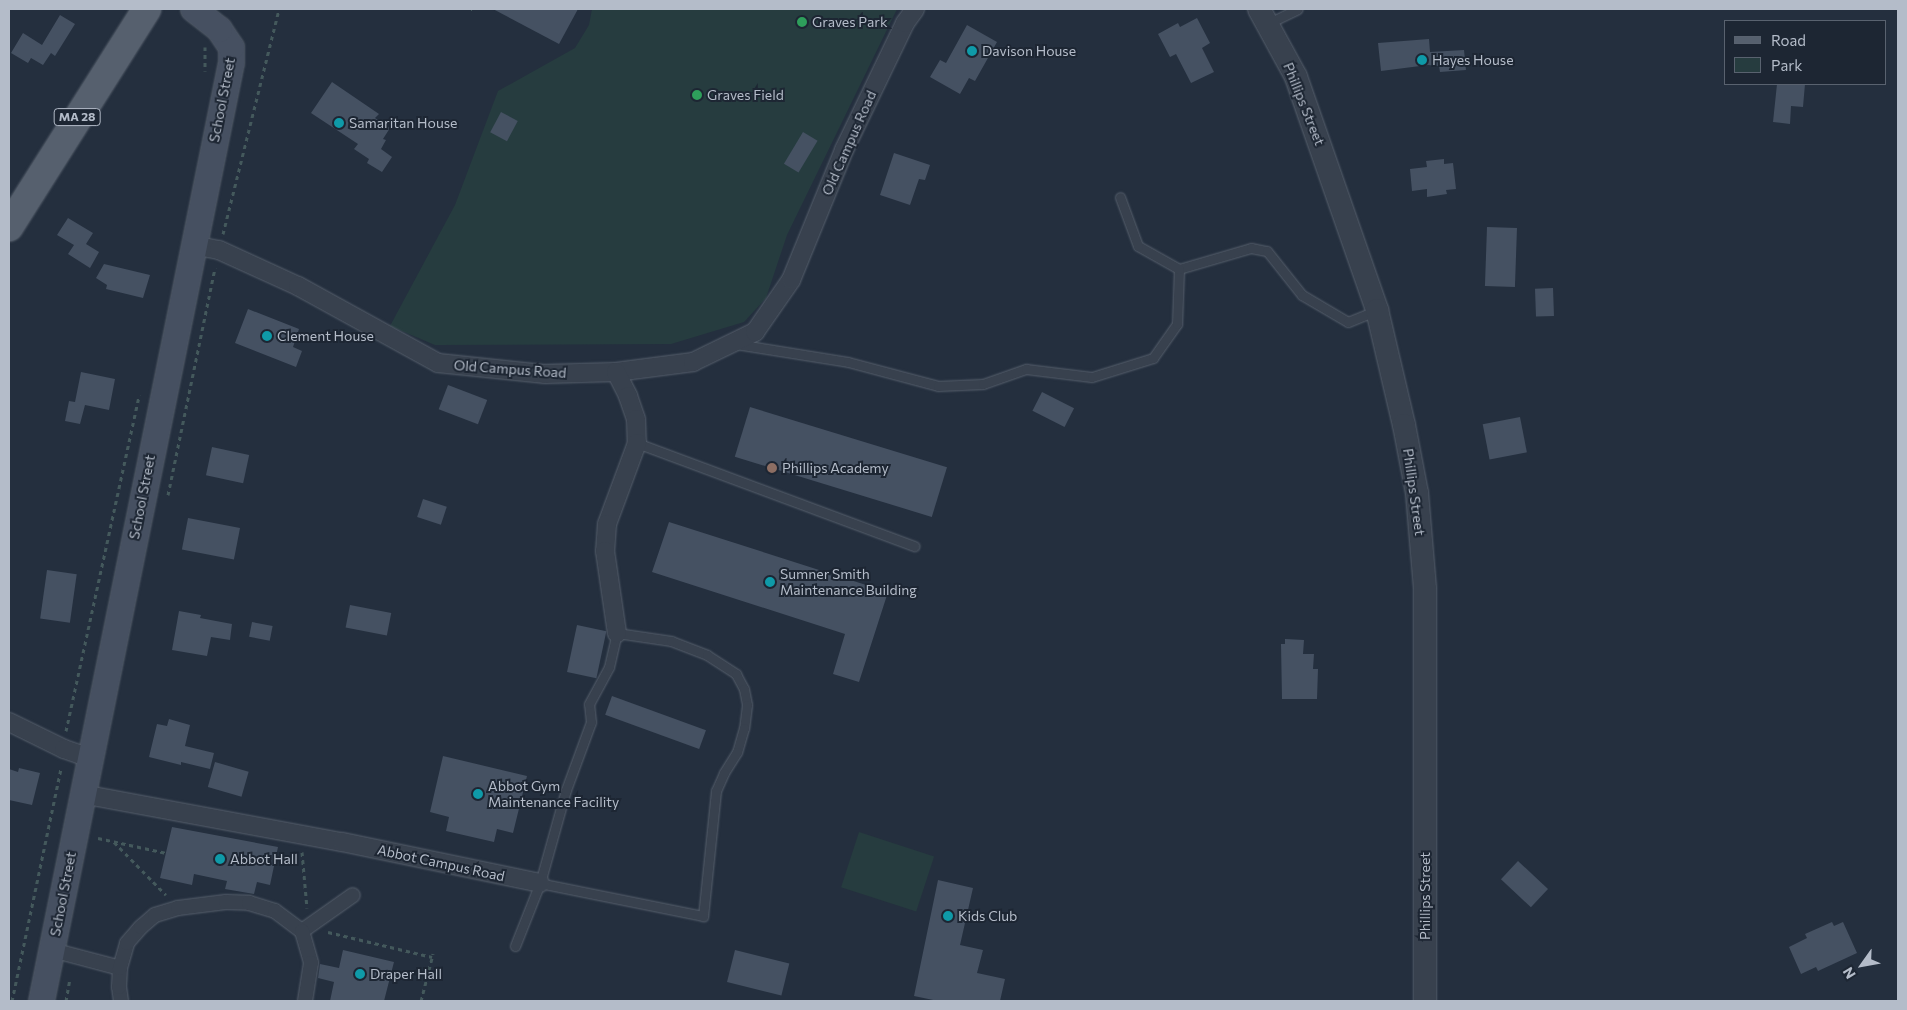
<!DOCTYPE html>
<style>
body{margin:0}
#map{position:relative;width:1907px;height:1010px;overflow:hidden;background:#242f3e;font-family:Commissioner,sans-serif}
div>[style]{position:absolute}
.green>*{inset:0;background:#263c3f;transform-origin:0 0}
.building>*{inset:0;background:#455162;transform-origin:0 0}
.path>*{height:3px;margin-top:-1.5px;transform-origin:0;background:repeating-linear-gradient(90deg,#44595c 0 4px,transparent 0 8px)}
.roads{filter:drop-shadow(0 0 1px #565f6c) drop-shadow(0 0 1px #565f6c)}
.service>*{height:9px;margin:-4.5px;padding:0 4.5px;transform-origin:4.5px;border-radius:4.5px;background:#38414e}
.pedestrian>*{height:14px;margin:-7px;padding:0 7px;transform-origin:7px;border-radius:7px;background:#38414e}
.minor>*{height:18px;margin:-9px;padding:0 9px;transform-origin:9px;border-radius:9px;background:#38414e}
.tertiary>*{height:22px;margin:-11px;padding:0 11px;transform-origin:11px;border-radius:11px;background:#38414e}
.secondary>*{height:25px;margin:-12.5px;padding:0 12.5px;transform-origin:12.5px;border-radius:12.5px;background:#465061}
.primary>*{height:28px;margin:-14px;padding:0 14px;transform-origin:14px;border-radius:14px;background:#56606e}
.dots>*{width:14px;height:14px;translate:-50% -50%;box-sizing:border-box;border:2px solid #1d2633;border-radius:50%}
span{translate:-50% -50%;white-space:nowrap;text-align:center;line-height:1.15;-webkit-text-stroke:4px #1d2633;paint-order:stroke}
.shield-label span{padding:1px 4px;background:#1d2633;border:1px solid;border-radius:4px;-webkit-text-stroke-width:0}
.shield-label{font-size:12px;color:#b4bcc9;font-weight:700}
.poi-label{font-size:14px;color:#b4bcc9}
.left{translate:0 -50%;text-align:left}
.street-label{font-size:14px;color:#b4bcc9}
.frame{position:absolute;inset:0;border:10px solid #b4bcc9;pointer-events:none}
.legend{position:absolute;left:1724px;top:20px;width:162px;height:65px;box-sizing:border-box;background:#1d2633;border:1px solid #59626f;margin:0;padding:6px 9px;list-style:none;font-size:15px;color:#b4bcc9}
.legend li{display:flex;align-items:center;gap:10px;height:25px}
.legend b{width:25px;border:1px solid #59626f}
.north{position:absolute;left:1837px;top:940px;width:50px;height:50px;-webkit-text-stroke:4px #1d2633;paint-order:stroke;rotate:238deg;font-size:14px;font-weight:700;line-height:20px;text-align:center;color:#b4bcc9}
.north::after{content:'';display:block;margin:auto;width:18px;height:22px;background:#b4bcc9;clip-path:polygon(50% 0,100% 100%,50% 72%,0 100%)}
</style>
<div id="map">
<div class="green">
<div style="clip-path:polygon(592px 9px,897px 9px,787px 235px,766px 298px,744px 322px,671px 344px,435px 345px,390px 326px,455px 205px,498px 91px,575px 48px,589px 25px)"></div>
<div style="left:859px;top:832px;width:79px;height:58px;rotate:18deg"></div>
</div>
<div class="building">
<div style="clip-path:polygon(493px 9px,578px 9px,559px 44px)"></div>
<div style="clip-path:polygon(60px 15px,75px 24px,55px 56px,51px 53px,43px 65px,31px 58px,28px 63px,11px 53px,23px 33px,42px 45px)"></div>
<div style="clip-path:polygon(1197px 18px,1210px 43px,1202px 48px,1214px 72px,1191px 83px,1176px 54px,1170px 57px,1158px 34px,1178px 23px,1180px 27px)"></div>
<div style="clip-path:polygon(967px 25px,997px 42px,975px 81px,969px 78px,960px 94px,930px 77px,940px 60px,946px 63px)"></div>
<div style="clip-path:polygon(1429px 39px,1430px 52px,1464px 50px,1466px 70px,1440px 72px,1439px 66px,1428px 65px,1381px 71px,1378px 43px)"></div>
<div style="clip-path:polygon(332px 82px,379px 114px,375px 118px,390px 128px,383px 139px,386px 140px,381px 149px,392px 157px,382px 172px,367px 163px,369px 159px,354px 149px,358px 144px,311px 113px)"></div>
<div style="clip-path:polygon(1777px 84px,1805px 84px,1803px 107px,1791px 106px,1790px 124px,1773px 122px)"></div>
<div style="left:501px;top:112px;width:19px;height:23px;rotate:28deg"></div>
<div style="left:803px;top:132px;width:17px;height:37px;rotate:31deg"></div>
<div style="clip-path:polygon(894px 153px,930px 165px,925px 180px,919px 179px,910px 205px,880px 195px)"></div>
<div style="clip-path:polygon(1444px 159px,1444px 164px,1453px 163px,1456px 189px,1446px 190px,1447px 194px,1427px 197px,1427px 189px,1412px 191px,1410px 169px,1427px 167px,1426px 161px)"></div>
<div style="clip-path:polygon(68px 218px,93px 233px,86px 244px,99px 252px,90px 268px,68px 254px,74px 245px,57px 235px)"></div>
<div style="left:1487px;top:227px;width:30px;height:59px;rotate:2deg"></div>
<div style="clip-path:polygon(104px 264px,150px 275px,143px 298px,106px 289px,107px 285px,96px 278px)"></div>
<div style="left:1553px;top:288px;width:28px;height:18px;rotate:88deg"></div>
<div style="clip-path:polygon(248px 309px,299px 329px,293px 347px,302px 351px,296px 367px,235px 343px)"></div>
<div style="clip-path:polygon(81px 372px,115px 379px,109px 410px,85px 405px,80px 424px,65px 421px,69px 401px,75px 402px)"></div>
<div style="left:448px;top:385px;width:42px;height:26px;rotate:21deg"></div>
<div style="left:1042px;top:392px;width:36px;height:21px;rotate:27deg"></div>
<div style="left:750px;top:407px;width:206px;height:52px;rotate:17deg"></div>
<div style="left:1520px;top:417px;width:36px;height:38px;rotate:79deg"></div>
<div style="left:212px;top:447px;width:38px;height:29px;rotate:12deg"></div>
<div style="left:423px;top:499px;width:25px;height:19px;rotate:18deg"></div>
<div style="left:188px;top:518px;width:53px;height:32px;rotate:11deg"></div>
<div style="clip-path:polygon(669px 522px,888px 592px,859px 682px,833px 674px,845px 634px,652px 572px)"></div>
<div style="left:47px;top:570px;width:30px;height:49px;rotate:8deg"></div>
<div style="left:350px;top:605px;width:42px;height:23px;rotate:11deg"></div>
<div style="clip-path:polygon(179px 611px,201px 615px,200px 618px,232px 624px,230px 640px,211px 637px,207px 656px,172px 650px)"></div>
<div style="left:252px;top:622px;width:21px;height:15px;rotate:11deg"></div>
<div style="left:577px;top:625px;width:30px;height:48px;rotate:12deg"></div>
<div style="clip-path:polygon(1285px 639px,1304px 640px,1303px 654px,1314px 654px,1313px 669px,1318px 669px,1317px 699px,1282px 699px,1281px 644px,1285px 644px)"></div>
<div style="left:612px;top:696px;width:100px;height:20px;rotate:20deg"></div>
<div style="clip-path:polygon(169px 719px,190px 725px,185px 746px,214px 753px,210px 769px,181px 762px,181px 765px,149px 757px,157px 724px,167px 726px)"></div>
<div style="clip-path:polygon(443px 756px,527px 776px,513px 833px,497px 829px,494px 842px,446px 831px,449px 817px,430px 812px)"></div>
<div style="left:215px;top:762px;width:35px;height:26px;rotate:16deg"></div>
<div style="clip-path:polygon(19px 768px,40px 773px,32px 805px,9px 800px,9px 769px,18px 772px)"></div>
<div style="clip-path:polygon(172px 827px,278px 847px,270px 885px,257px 882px,254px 894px,225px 889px,227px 881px,194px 874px,192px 885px,160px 878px)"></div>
<div style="left:1518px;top:861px;width:41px;height:25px;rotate:43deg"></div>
<div style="clip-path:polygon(938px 880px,973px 888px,960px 945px,983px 950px,977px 973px,1005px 979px,1000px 1001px,938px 1001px,914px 996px)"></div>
<div style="clip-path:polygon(1832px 922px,1834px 926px,1843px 922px,1857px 953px,1818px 971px,1816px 967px,1801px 974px,1789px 947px,1807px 938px,1805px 934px)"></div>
<div style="clip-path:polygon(343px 950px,394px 962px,384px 1001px,330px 1001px,334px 982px,318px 978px,320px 964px,339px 968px)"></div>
<div style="left:735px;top:950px;width:56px;height:33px;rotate:14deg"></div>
</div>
<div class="path">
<div style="left:471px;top:9px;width:1px"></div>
<div style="left:205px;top:47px;width:24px;rotate:90deg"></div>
<div style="left:223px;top:234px;width:232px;rotate:-76deg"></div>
<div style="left:168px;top:495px;width:232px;rotate:-78.3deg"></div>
<div style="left:66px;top:731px;width:344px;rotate:-77.7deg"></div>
<div style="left:98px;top:838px;width:70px;rotate:12.4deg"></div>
<div style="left:114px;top:842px;width:74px;rotate:45.5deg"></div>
<div style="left:302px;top:852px;width:56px;rotate:84.9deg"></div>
<div style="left:328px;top:932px;width:107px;rotate:13.5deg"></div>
<div style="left:12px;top:1001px;width:238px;rotate:-78.1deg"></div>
<div style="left:66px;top:1001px;width:22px;rotate:-80deg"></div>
<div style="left:421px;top:1001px;width:49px;rotate:-75.7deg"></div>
</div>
<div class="roads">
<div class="service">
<div style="left:1267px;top:24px;width:34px;rotate:-26deg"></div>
<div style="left:1179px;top:269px;width:75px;rotate:-16.3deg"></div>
<div style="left:1251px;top:248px;width:16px;rotate:11deg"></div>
<div style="left:1267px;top:251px;width:56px;rotate:51.5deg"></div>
<div style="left:1302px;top:295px;width:53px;rotate:30.4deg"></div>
<div style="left:1348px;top:322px;width:31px;rotate:-22deg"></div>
<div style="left:736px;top:344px;width:113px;rotate:9.1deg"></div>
<div style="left:848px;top:362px;width:93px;rotate:14.9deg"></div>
<div style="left:938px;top:386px;width:45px;rotate:-2.5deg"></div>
<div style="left:983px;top:384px;width:46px;rotate:-19.2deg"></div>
<div style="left:1026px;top:369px;width:66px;rotate:6.9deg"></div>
<div style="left:1092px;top:377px;width:64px;rotate:-17.3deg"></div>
<div style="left:1153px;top:358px;width:42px;rotate:-54.8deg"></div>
<div style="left:1177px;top:324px;width:55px;rotate:-87.9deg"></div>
<div style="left:1179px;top:269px;width:47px;rotate:-150.7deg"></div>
<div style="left:1138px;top:246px;width:52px;rotate:-110.2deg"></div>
<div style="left:637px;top:443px;width:296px;rotate:20.4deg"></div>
<div style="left:515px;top:946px;width:68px;rotate:-68.4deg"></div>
<div style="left:540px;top:883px;width:97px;rotate:-74.4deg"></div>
<div style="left:566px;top:790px;width:72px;rotate:-69.8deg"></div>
<div style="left:591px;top:722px;width:18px;rotate:-96deg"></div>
<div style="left:589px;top:704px;width:42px;rotate:-61.6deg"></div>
<div style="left:609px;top:667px;width:35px;rotate:-77deg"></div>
<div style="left:617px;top:633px;width:55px;rotate:8.4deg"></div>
<div style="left:671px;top:641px;width:39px;rotate:21deg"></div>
<div style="left:707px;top:655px;width:35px;rotate:33deg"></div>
<div style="left:736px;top:674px;width:17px;rotate:62deg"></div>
<div style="left:744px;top:689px;width:16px;rotate:79deg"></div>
<div style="left:747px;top:705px;width:23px;rotate:97deg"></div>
<div style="left:744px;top:728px;width:25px;rotate:106deg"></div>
<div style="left:737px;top:752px;width:25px;rotate:122deg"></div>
<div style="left:724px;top:773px;width:20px;rotate:114deg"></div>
<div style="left:716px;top:791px;width:126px;rotate:95.9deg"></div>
<div style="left:703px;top:916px;width:166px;rotate:-168.6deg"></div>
</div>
<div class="pedestrian">
<div style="left:302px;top:931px;width:62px;rotate:-35.2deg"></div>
<div style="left:52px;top:950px;width:70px;rotate:14.8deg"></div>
<div style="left:121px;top:1001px;width:14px;rotate:-98deg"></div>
<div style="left:119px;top:987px;width:19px;rotate:-87deg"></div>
<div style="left:120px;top:968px;width:26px;rotate:-74deg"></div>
<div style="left:127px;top:943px;width:21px;rotate:-49deg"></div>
<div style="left:141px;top:927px;width:18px;rotate:-41deg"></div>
<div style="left:155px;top:915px;width:24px;rotate:-17deg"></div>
<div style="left:178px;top:908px;width:48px;rotate:-7.1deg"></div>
<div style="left:226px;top:902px;width:23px;rotate:2deg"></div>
<div style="left:249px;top:903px;width:27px;rotate:17deg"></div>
<div style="left:275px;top:911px;width:34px;rotate:37deg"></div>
<div style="left:302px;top:931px;width:33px;rotate:74deg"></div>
<div style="left:311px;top:963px;width:38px;rotate:99deg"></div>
</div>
<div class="minor">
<div style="left:193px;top:245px;width:26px;rotate:11deg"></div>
<div style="left:219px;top:250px;width:87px;rotate:24.5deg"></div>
<div style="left:298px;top:286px;width:160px;rotate:28.8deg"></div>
<div style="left:438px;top:363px;width:108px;rotate:5.9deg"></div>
<div style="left:545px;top:374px;width:71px;rotate:-1.6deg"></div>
<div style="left:616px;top:372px;width:78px;rotate:-7.4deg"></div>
<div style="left:693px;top:362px;width:69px;rotate:-25.8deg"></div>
<div style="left:755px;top:332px;width:63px;rotate:-55.3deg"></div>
<div style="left:791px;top:280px;width:140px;rotate:-67.8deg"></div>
<div style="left:844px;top:150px;width:141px;rotate:-64.3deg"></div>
<div style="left:905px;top:23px;width:17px;rotate:-54deg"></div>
<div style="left:616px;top:372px;width:27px;rotate:63deg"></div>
<div style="left:628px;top:396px;width:24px;rotate:71deg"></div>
<div style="left:636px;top:419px;width:24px;rotate:88deg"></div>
<div style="left:637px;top:443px;width:86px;rotate:110.3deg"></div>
<div style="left:607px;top:524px;width:27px;rotate:94deg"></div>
<div style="left:605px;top:551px;width:83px;rotate:81.7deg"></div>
<div style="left:9px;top:722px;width:61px;rotate:26.1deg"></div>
<div style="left:64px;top:749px;width:28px;rotate:19deg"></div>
<div style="left:82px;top:794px;width:264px;rotate:10.5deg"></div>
<div style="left:342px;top:842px;width:202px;rotate:11.7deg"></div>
</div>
<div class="tertiary">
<div style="left:1259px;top:9px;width:77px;rotate:61.4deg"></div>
<div style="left:1296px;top:77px;width:247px;rotate:70.8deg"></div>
<div style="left:1377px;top:310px;width:118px;rotate:76.8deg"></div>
<div style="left:1404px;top:425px;width:69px;rotate:79.2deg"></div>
<div style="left:1417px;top:493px;width:96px;rotate:85.2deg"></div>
<div style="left:1425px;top:589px;width:412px;rotate:90deg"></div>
</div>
<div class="secondary">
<div style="left:41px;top:1001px;width:958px;rotate:-78.56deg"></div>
<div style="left:231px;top:62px;width:15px;rotate:-90deg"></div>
<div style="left:231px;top:47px;width:22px;rotate:-124deg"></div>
<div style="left:219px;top:29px;width:33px;rotate:-142deg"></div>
</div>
<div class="primary">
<div style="left:9px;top:227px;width:258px;rotate:-57.7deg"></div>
</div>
</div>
<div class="dots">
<div style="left:802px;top:22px;background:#2e9e5b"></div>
<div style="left:972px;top:51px;background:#0f9aa8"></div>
<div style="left:1422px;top:60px;background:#0f9aa8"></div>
<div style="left:697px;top:95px;background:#2e9e5b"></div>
<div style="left:339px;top:123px;background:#0f9aa8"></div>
<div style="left:267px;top:336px;background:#0f9aa8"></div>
<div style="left:772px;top:468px;background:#8d6e63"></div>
<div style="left:770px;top:582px;background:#0f9aa8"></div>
<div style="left:478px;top:794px;background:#0f9aa8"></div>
<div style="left:220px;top:859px;background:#0f9aa8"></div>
<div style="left:948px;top:916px;background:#0f9aa8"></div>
<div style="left:360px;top:974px;background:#0f9aa8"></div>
</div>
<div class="shield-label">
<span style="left:77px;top:117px">MA 28</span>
</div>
<div class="poi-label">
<span class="left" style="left:812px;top:22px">Graves Park</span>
<span class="left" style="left:982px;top:51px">Davison House</span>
<span class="left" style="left:1432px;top:60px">Hayes House</span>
<span class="left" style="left:707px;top:95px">Graves Field</span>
<span class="left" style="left:349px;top:123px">Samaritan House</span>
<span class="left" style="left:277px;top:336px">Clement House</span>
<span class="left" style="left:782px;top:468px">Phillips Academy</span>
<span class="left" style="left:780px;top:582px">Sumner Smith<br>Maintenance Building</span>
<span class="left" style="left:488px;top:794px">Abbot Gym<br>Maintenance Facility</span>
<span class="left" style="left:230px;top:859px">Abbot Hall</span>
<span class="left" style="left:958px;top:916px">Kids Club</span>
<span class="left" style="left:370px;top:974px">Draper Hall</span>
</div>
<div class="street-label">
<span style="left:222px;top:100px;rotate:-79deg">School Street</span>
<span style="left:1304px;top:104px;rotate:68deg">Phillips Street</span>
<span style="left:849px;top:143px;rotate:-66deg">Old Campus Road</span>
<span style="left:510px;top:369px;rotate:4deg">Old Campus Road</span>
<span style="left:1414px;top:492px;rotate:82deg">Phillips Street</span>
<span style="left:142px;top:497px;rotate:-79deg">School Street</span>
<span style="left:441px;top:863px;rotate:12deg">Abbot Campus Road</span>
<span style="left:63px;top:894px;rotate:-79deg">School Street</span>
<span style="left:1425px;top:896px;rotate:-90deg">Phillips Street</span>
</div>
<div class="frame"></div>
<ul class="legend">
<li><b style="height:6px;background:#56606e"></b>Road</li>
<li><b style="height:14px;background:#263c3f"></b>Park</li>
</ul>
<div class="north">N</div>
</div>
